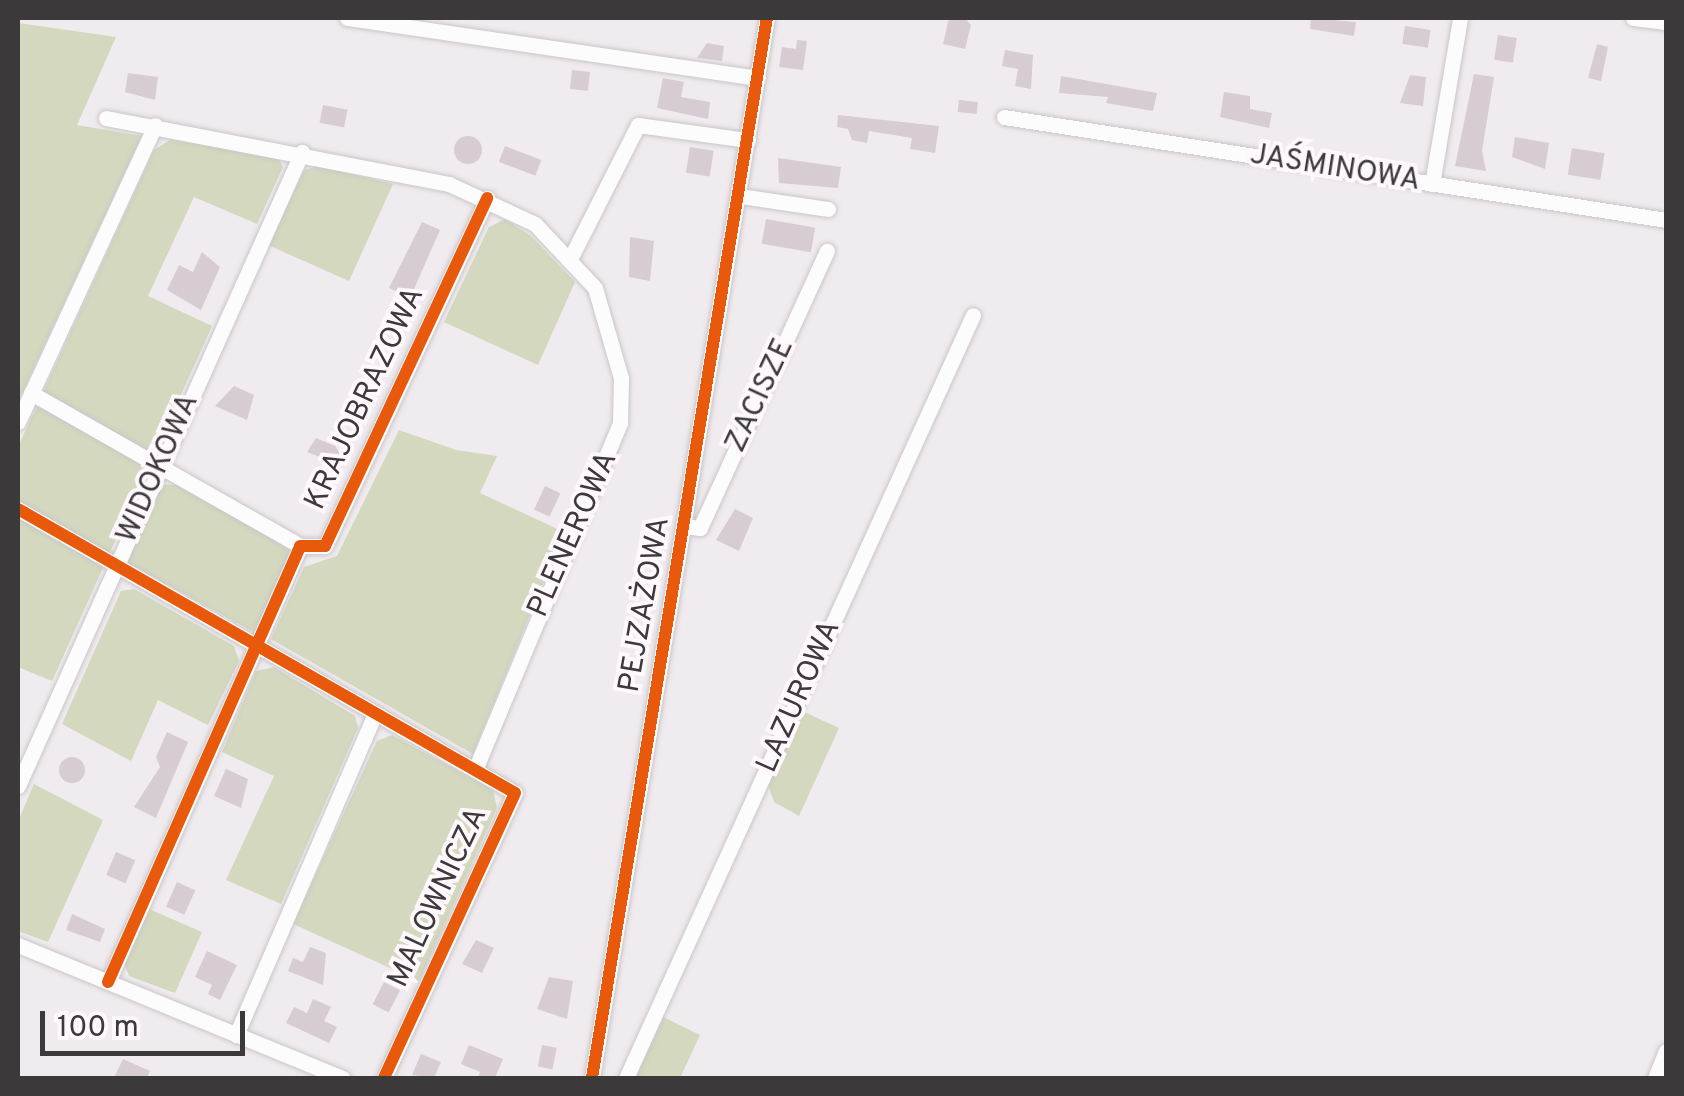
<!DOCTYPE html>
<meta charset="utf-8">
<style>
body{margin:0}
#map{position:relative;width:1684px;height:1096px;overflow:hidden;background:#f0ebee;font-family:Overpass,sans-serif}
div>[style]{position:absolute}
.green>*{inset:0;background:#d3d8be}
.building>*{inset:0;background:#d7ccd4;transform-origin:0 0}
.round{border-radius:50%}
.roads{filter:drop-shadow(0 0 2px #c9c6c8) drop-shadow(0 0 2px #c9c6c8)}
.minor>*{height:15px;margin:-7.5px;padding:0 7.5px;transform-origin:7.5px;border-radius:7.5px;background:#fdfcfc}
.cycleway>*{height:12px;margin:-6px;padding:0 6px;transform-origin:6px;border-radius:6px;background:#e8590c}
span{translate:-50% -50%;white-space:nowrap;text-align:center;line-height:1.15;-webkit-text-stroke:8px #fef7fc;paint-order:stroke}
.street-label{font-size:30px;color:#3b393a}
.frame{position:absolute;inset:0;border:20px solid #3b393a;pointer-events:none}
.scale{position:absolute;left:40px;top:1011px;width:205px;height:45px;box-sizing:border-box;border:5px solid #3b393a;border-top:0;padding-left:12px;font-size:30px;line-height:35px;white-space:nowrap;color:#3b393a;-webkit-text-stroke:8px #fef7fc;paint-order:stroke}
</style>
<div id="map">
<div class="green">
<div style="clip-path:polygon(18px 23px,116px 37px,77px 125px,142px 136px,18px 402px)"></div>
<div style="clip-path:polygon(170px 140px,278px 157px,283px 167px,257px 224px,194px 197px,148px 296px,212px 326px,52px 681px,18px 667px,18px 447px,154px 150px)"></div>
<div style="clip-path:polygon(318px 166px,393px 184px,349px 281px,268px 245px,304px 170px)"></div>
<div style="clip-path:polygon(505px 219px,531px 236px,575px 282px,538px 365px,444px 322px,489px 227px)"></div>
<div style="clip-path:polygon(399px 430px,456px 450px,497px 456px,480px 493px,564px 532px,473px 754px,271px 639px,304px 567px,337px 556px)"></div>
<div style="clip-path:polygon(160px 484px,176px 485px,291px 549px,254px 632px,126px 562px)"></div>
<div style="clip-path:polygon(134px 589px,234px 646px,239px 661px,208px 725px,158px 700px,131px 761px,62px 724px,121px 591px)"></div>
<div style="clip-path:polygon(274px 667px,355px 716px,358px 728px,281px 904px,226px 880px,274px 776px,222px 752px,256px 671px)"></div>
<div style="clip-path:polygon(802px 711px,839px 728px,799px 816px,774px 802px,768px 785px)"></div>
<div style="clip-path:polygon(392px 735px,493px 790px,497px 808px,419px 981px,293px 924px,377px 741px)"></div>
<div style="clip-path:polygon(34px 784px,103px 820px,48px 942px,18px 931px,18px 821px)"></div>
<div style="clip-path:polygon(149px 909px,202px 932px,175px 993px,129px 976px,124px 963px)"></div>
<div style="clip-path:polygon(663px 1017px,700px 1035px,680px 1078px,635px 1078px)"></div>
</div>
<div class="building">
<div style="clip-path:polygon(949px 18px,965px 18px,971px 25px,965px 49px,943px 44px)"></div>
<div style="clip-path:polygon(1311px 18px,1356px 22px,1354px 36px,1310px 29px)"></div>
<div style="left:1405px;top:26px;width:26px;height:18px;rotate:9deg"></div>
<div style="left:1498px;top:35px;width:19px;height:25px;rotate:9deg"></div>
<div style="clip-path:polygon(797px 40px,807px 41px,803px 70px,779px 67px,782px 47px,796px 49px)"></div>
<div style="clip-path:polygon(707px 43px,724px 46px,722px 61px,697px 58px)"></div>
<div style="clip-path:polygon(1597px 44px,1608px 47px,1601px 81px,1588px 78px)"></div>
<div style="clip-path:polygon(1005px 50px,1033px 55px,1031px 89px,1015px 86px,1018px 69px,1002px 66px)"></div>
<div style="left:572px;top:70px;width:18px;height:19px;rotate:6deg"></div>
<div style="clip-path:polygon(128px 73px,158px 77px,155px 100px,125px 92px)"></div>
<div style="clip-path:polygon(1474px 74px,1494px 77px,1482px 151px,1486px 171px,1455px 166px)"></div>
<div style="clip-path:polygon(1410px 75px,1426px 77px,1423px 106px,1400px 103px)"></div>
<div style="clip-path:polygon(1061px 76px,1157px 93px,1153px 111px,1106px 103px,1108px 97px,1059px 93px)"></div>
<div style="clip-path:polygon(663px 78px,684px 82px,681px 97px,710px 102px,708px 119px,657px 108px)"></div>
<div style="clip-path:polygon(1224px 92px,1250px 96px,1250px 109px,1272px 113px,1269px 128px,1220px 117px)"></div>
<div style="left:959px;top:100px;width:19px;height:12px;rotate:6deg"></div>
<div style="left:323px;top:105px;width:25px;height:18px;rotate:11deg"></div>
<div style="clip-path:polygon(838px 115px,939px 126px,935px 153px,910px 149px,912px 138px,869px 131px,867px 143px,852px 140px,848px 129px,837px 127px)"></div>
<div class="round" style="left:454px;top:136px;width:28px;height:28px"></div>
<div style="clip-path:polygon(1515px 137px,1549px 143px,1545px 169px,1512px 157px)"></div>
<div style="left:505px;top:146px;width:39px;height:17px;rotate:21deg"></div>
<div style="left:690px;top:147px;width:24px;height:26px;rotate:9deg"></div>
<div style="left:1572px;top:148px;width:33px;height:27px;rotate:9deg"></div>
<div style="clip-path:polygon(778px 158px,841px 167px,838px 188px,779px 183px)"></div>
<div style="left:766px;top:219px;width:50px;height:25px;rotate:10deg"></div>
<div style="clip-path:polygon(422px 222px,440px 230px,410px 298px,389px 288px)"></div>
<div style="clip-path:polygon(630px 237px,654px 241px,650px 281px,629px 277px)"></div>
<div style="clip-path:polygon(202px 252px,220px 267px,201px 310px,167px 290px,179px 265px,193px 272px)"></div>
<div style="clip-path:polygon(234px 386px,254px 395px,247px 420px,215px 406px)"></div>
<div style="clip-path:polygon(316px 438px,335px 446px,341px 455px,337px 464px,307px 452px)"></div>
<div style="left:545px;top:486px;width:17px;height:26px;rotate:25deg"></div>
<div style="clip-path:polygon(735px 509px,753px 518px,739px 551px,716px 540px)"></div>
<div style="clip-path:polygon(167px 732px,188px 742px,156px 818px,134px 807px,160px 767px,156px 757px)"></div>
<div class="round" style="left:59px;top:757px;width:26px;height:26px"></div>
<div style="clip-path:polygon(226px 769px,248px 779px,241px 808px,214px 796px)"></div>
<div style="left:116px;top:852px;width:21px;height:25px;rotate:23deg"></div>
<div style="left:177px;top:882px;width:20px;height:27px;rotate:24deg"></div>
<div style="clip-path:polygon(72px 914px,105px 929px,100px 942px,66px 930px)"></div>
<div style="clip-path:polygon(476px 940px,494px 948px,482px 973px,462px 964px)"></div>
<div style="clip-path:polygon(310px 947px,326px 953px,323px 985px,288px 971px,293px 958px,303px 962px)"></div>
<div style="clip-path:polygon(207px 951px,237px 965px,220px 1000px,208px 994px,212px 985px,195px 977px)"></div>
<div style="clip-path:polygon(549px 977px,573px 981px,567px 1019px,537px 1009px)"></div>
<div style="left:384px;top:982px;width:18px;height:25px;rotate:27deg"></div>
<div style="clip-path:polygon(313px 999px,331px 1007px,324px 1021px,337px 1027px,329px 1043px,286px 1023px,294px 1007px,307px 1013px)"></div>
<div style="clip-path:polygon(469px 1045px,503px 1059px,495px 1078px,478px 1078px,480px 1072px,461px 1064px)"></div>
<div style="left:542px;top:1045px;width:15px;height:22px;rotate:11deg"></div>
<div style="clip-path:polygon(421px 1054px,441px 1062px,434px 1078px,412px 1075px)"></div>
<div style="clip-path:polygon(123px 1059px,150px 1071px,147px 1078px,114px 1078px)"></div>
</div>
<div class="roads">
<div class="minor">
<div style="left:347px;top:18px;width:415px;rotate:8.3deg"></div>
<div style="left:1633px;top:18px;width:33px;rotate:7deg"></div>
<div style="left:1004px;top:117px;width:670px;rotate:8.84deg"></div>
<div style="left:106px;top:118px;width:349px;rotate:10.9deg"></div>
<div style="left:449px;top:184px;width:95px;rotate:24.9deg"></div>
<div style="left:535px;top:224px;width:88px;rotate:46.8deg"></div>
<div style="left:595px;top:288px;width:94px;rotate:73.9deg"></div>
<div style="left:621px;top:378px;width:45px;rotate:91.3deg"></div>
<div style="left:620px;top:423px;width:373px;rotate:112.7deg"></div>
<div style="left:1432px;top:184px;width:168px;rotate:-80.4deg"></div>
<div style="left:740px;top:196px;width:89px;rotate:8.4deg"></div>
<div style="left:571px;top:257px;width:148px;rotate:-63.1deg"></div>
<div style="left:638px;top:125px;width:111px;rotate:7.8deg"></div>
<div style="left:31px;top:393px;width:309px;rotate:29.6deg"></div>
<div style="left:18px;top:422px;width:327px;rotate:-65.2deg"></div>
<div style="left:18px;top:509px;width:572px;rotate:29.74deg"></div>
<div style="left:515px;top:793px;width:314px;rotate:114.7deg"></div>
<div style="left:685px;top:526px;width:15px;rotate:8deg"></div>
<div style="left:700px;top:528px;width:305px;rotate:-65.4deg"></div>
<div style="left:18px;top:786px;width:695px;rotate:-65.87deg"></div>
<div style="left:18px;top:945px;width:351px;rotate:22.3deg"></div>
<div style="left:108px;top:982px;width:476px;rotate:-66.2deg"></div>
<div style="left:300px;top:546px;width:25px"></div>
<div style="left:325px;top:546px;width:384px;rotate:-65deg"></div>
<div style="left:236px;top:1035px;width:350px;rotate:-66.6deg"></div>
<div style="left:592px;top:1078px;width:1074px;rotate:-80.63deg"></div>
<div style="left:626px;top:1078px;width:838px;rotate:-65.54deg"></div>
<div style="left:1655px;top:1078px;width:29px;rotate:-68deg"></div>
</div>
</div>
<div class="cycleway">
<div style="left:18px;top:509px;width:572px;rotate:29.74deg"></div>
<div style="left:515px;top:793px;width:314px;rotate:114.7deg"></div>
<div style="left:108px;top:982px;width:476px;rotate:-66.2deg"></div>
<div style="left:300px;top:546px;width:25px"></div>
<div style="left:325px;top:546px;width:384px;rotate:-65deg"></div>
<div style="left:592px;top:1078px;width:1074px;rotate:-80.63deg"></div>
</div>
<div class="street-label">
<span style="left:1335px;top:169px;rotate:9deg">JAŚMINOWA</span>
<span style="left:761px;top:396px;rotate:-65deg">ZACISZE</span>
<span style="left:366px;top:399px;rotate:-65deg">KRAJOBRAZOWA</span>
<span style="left:159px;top:469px;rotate:-66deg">WIDOKOWA</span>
<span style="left:574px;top:535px;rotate:-66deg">PLENEROWA</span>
<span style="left:646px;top:605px;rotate:-80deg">PEJZAŻOWA</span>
<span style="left:800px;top:697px;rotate:-66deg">LAZUROWA</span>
<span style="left:439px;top:898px;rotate:-65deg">MALOWNICZA</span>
</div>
<div class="frame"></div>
<div class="scale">100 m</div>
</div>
